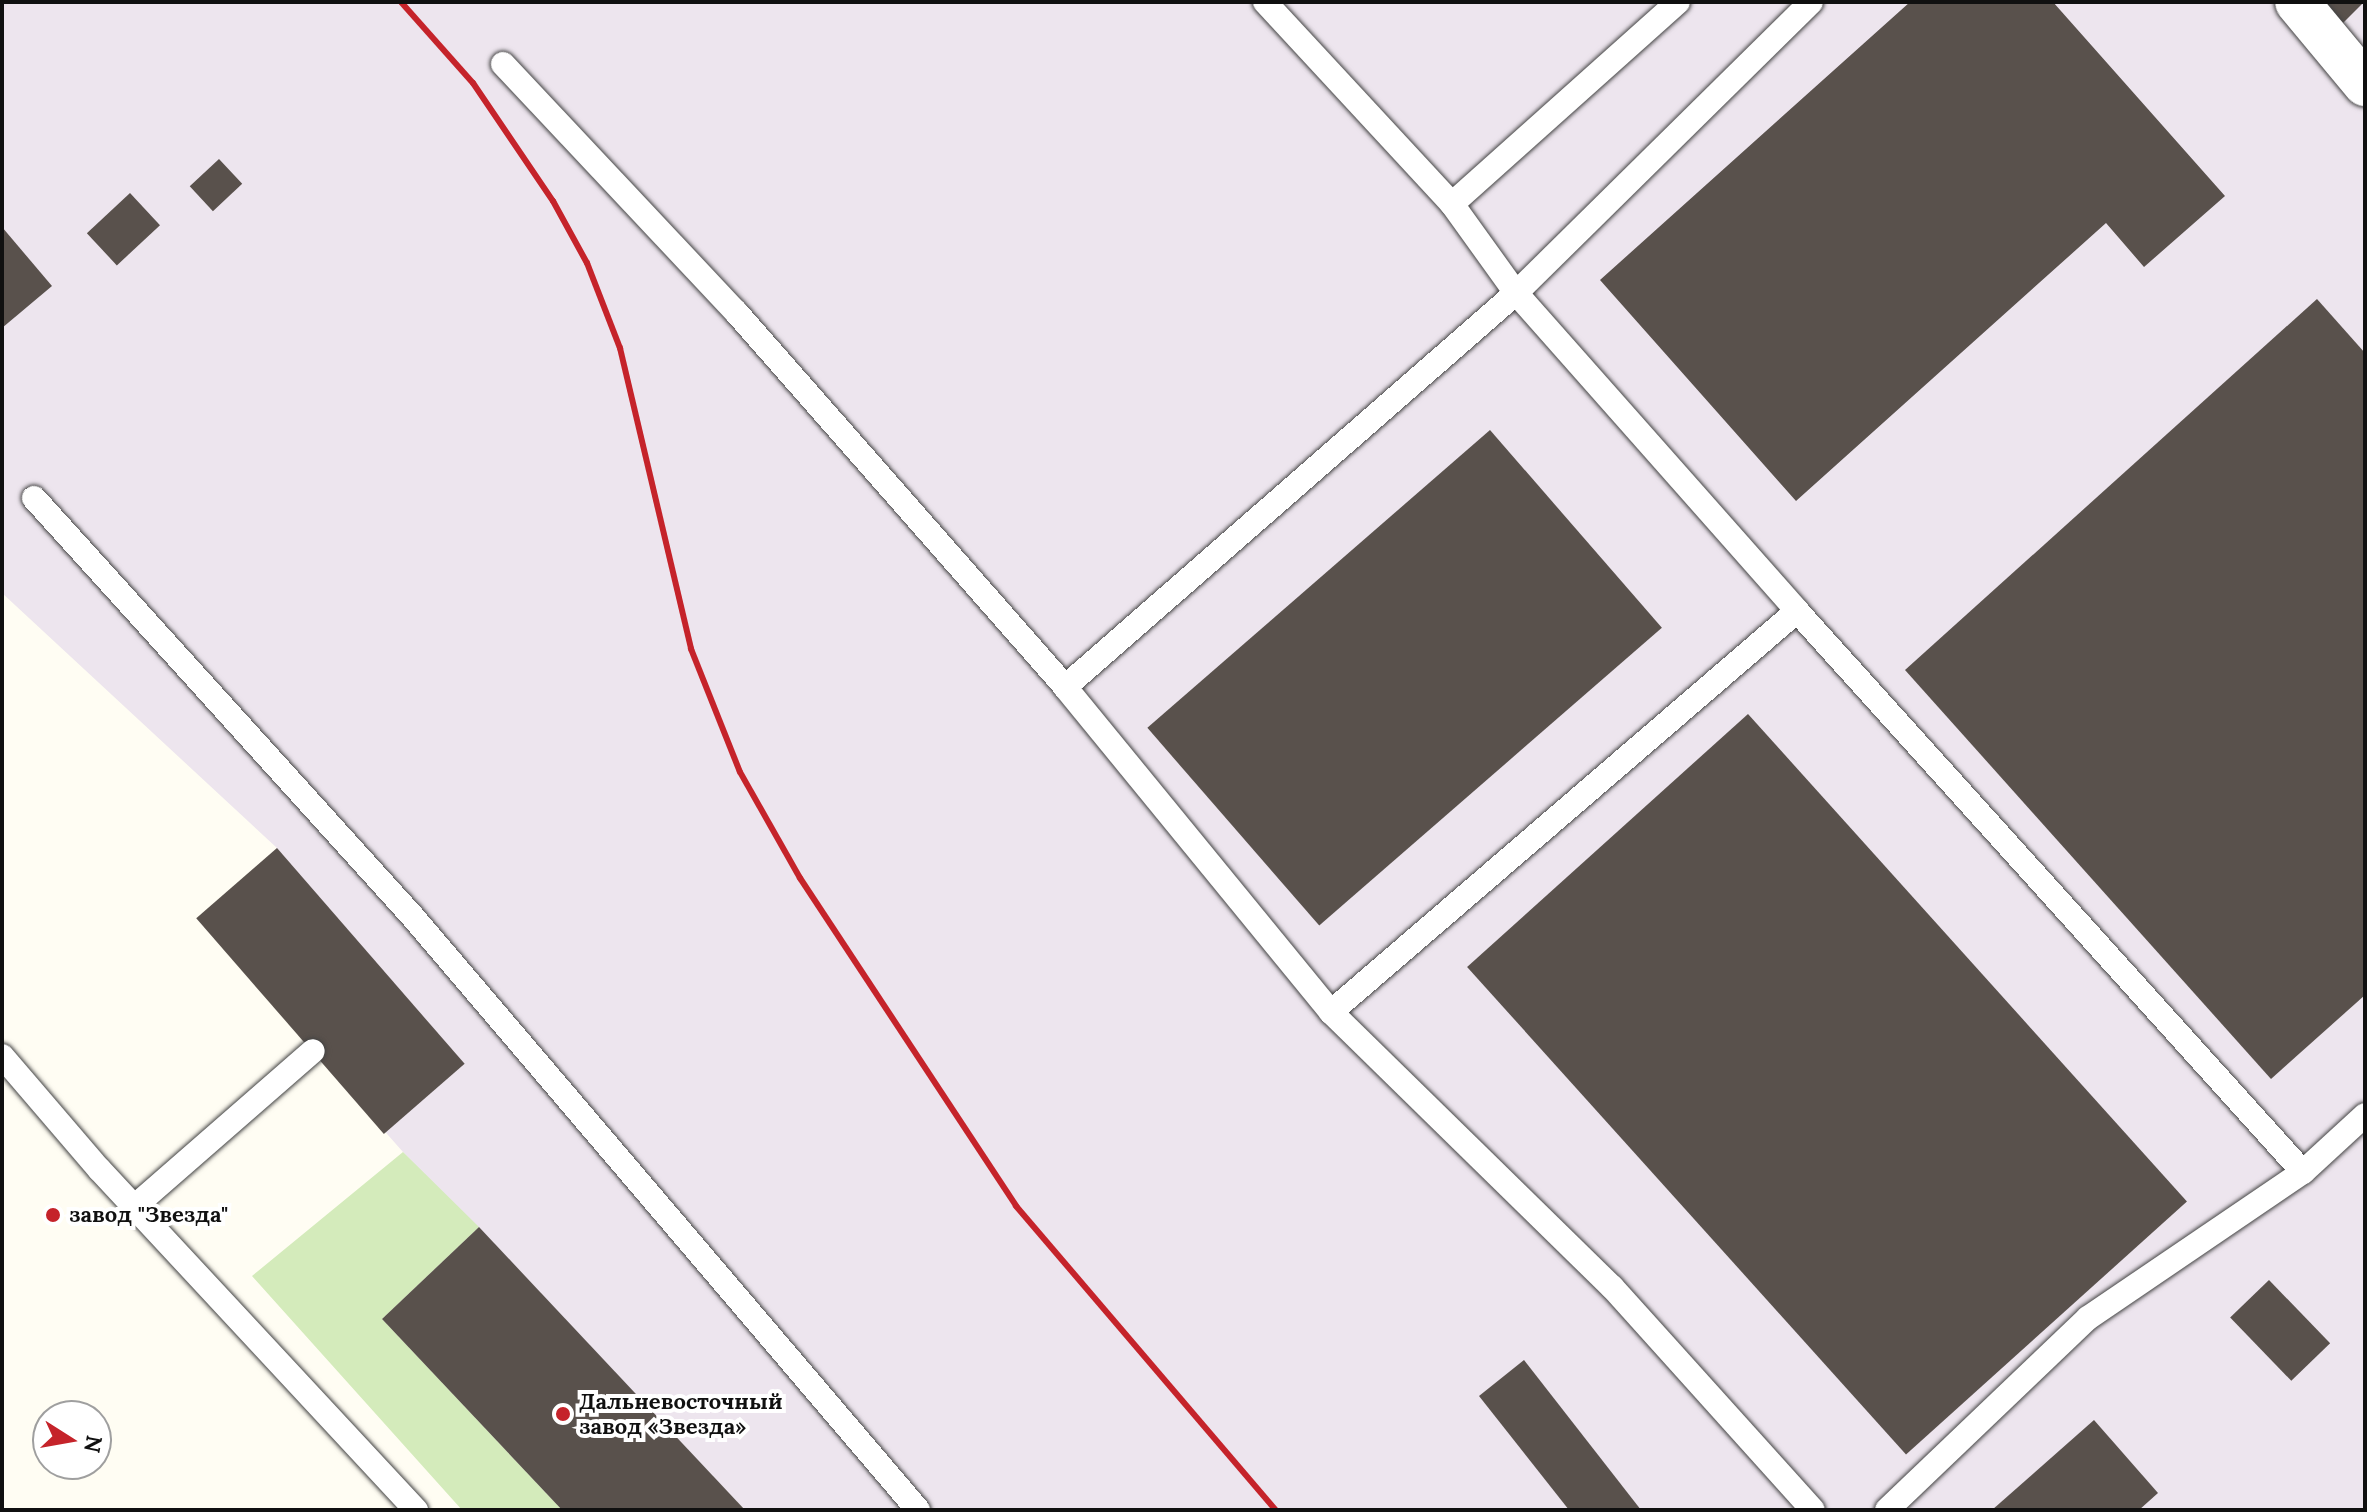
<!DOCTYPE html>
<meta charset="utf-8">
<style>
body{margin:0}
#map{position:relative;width:2367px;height:1512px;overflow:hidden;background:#fffdf3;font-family:Lora,serif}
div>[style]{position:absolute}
.industrial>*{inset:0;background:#ede5ee}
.green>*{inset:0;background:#d4ebbb}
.building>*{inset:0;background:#59514c;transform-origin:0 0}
.roads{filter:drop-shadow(0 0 2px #434343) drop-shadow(0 0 2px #434343)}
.service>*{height:24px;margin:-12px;padding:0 12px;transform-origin:12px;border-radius:12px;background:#fff}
.minor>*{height:44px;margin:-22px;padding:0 22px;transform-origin:22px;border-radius:22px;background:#fff}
.rail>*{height:6px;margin:-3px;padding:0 3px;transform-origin:3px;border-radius:3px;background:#c5232a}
.dots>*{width:22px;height:22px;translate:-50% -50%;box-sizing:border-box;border:4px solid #fff;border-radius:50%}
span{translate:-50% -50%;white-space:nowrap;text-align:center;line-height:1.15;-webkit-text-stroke:8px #fff;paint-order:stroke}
.poi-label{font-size:22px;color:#101010;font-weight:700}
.left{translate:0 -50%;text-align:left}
.frame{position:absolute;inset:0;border:4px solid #101010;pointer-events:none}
.north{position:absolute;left:32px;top:1400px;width:80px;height:80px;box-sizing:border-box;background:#fff;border:2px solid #9f9f9f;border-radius:50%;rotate:101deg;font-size:22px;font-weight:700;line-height:32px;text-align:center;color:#101010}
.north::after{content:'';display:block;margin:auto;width:28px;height:36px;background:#c5232a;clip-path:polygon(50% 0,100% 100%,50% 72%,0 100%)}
</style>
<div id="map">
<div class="industrial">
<div style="clip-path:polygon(2px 2px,2365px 2px,2365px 1510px,745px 1510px,403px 1152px,197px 919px,277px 848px,2px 593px)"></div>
</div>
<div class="green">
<div style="clip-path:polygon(403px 1152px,479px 1227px,382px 1319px,562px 1510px,462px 1510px,252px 1276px)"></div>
</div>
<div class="building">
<div style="clip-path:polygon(1910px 2px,2053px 2px,2225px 196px,2144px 267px,2106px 223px,1796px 501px,1600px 280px)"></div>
<div style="clip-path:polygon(2323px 2px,2364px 2px,2343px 23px)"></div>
<div style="left:219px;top:159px;width:34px;height:40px;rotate:47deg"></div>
<div style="left:130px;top:193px;width:44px;height:59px;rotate:47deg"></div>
<div style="clip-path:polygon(2px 227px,52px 286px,2px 328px)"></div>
<div style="clip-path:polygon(2317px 299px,2365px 353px,2365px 995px,2271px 1079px,1905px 670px)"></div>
<div style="left:1490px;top:430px;width:262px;height:454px;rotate:49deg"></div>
<div style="left:1748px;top:714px;width:656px;height:378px;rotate:48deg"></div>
<div style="left:277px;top:848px;width:286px;height:107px;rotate:49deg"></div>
<div style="clip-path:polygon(479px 1227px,745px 1510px,562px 1510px,382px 1319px)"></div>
<div style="left:2269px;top:1280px;width:88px;height:54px;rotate:46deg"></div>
<div style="clip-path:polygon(1524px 1360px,1641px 1510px,1569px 1510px,1479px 1396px)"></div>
<div style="clip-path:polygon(2094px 1420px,2158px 1493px,2139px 1510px,1992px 1510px)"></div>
</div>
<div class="roads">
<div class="service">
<div style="left:1265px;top:2px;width:275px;rotate:47.2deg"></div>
<div style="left:1452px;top:204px;width:110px;rotate:54.3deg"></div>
<div style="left:1516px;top:293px;width:424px;rotate:48.5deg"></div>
<div style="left:1797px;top:611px;width:755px;rotate:47.95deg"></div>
<div style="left:503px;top:64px;width:340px;rotate:46.8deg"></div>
<div style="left:736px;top:312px;width:499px;rotate:48.7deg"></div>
<div style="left:1065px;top:687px;width:420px;rotate:50.7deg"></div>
<div style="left:1331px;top:1012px;width:393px;rotate:44.4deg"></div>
<div style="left:1612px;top:1287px;width:300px;rotate:48deg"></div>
<div style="left:1452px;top:204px;width:303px;rotate:-41.8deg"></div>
<div style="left:34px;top:498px;width:565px;rotate:47.87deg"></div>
<div style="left:413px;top:917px;width:779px;rotate:49.58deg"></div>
<div style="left:1065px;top:687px;width:599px;rotate:-41.14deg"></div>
<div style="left:1516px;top:293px;width:414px;rotate:-44.6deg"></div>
<div style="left:1331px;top:1012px;width:615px;rotate:-40.71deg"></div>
<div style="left:2px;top:1056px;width:149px;rotate:49.4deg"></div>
<div style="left:99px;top:1169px;width:466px;rotate:47.1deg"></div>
<div style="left:134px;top:1207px;width:237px;rotate:-41.1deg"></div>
<div style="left:1887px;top:1510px;width:278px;rotate:-43.7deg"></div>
<div style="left:2088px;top:1318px;width:260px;rotate:-34.2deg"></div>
<div style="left:2303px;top:1172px;width:84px;rotate:-42.6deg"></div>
</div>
<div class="minor">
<div style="left:2297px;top:2px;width:107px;rotate:50.3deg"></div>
</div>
</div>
<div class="rail">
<div style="left:401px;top:2px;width:108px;rotate:48.4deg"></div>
<div style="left:473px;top:83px;width:143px;rotate:55.9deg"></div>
<div style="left:553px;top:201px;width:71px;rotate:61.3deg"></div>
<div style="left:587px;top:263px;width:91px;rotate:68.8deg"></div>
<div style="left:620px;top:348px;width:309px;rotate:76.7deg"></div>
<div style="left:691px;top:649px;width:132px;rotate:68.3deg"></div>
<div style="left:740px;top:772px;width:122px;rotate:60.5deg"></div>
<div style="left:800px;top:878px;width:393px;rotate:56.6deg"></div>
<div style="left:1016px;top:1206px;width:400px;rotate:49.5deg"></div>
</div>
<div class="dots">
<div style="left:53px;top:1215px;background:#c5232a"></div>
<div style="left:563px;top:1414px;background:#c5232a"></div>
</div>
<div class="poi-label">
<span class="left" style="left:69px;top:1215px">завод "Звезда"</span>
<span class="left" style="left:579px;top:1414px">Дальневосточный<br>завод «Звезда»</span>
</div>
<div class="frame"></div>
<div class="north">N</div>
</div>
